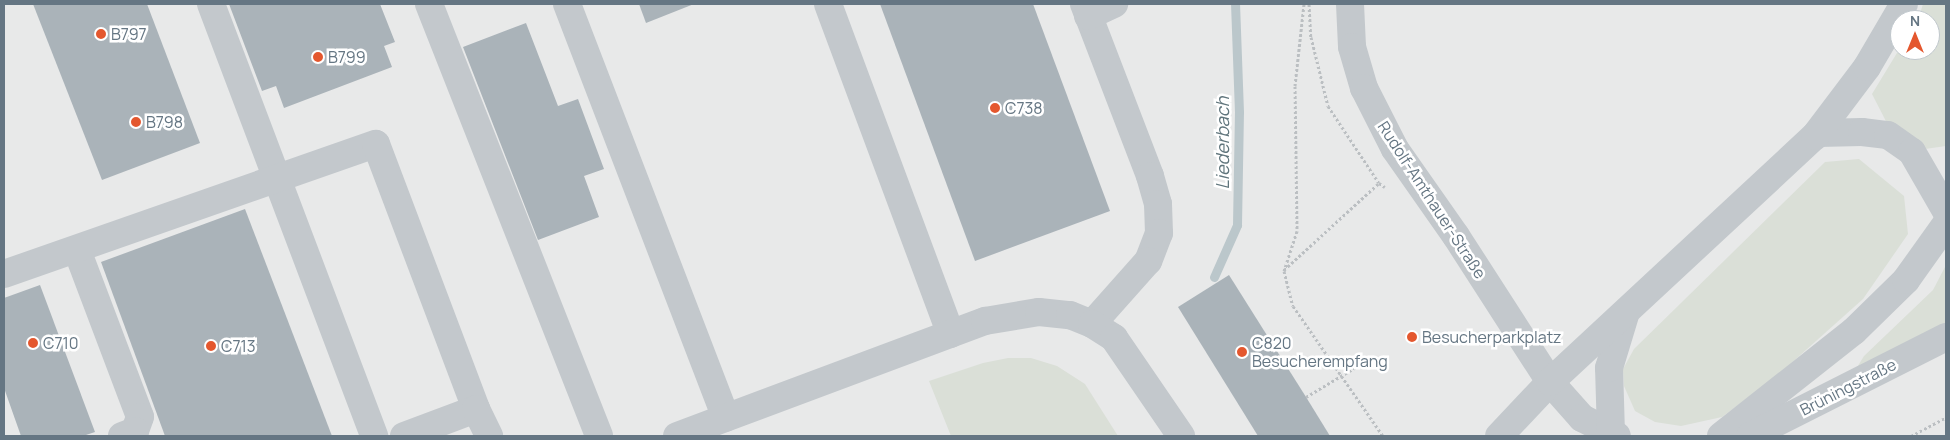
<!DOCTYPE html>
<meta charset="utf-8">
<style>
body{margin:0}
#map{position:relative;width:1950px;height:440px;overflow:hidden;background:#fafaf8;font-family:Manrope,sans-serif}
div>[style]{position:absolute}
.built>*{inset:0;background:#e8e9e9}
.green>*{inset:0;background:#dadfd7}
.stream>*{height:9px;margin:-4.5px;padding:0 4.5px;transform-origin:4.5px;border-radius:4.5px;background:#bbc7cb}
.building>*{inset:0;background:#aab3b9}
.path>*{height:3px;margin-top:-1.5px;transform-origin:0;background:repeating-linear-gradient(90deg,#bbbfc2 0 2.5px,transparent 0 5px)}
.minor>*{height:28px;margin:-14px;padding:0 14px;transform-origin:14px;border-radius:14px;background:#c3c8cc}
.dots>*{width:14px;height:14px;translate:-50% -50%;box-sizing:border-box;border:2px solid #fff;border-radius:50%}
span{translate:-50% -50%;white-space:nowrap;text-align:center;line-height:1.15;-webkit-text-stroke:5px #fff;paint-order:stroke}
.poi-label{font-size:16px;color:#657683}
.left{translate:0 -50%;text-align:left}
.street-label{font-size:16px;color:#657683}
.water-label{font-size:18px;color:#60757c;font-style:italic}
.frame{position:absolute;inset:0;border:5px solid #657683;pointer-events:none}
.north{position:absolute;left:1890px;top:10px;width:50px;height:50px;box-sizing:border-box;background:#fff;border:1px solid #c1c8cd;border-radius:50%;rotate:0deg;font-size:14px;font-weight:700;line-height:20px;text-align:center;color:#657683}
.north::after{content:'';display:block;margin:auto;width:18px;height:22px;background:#e4572e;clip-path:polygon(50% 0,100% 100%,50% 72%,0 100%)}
</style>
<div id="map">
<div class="built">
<div style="clip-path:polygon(evenodd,4px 4px,1946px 4px,1946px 436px,4px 436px,4px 4px,1900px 20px,1930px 20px,1930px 50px,1900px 50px,1900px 20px)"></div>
</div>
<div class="green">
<div style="clip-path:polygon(1923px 4px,1946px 4px,1946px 146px,1925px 149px,1892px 133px,1872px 94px,1900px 48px,1930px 50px,1930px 20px,1918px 20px)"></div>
<div style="clip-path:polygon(1859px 159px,1904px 196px,1908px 234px,1863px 299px,1777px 376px,1722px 417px,1681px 426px,1655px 422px,1635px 411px,1624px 386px,1623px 369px,1634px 349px,1825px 162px)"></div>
<div style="clip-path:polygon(1946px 265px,1946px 328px,1856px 369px,1864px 356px,1933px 290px)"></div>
<div style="clip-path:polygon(1008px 358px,1031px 358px,1057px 366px,1085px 384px,1118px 436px,951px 436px,929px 381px,983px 363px)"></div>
</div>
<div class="stream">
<div style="left:1214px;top:277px;width:57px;rotate:-66.1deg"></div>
<div style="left:1237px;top:225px;width:113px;rotate:-89deg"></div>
<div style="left:1239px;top:112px;width:108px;rotate:-92.1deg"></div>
</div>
<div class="building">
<div style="clip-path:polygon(33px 4px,147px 4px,200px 143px,102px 180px)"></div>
<div style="clip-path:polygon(229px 4px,380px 4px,395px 42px,384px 46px,392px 67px,284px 108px,276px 86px,262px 91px)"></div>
<div style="clip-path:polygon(639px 4px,694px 4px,646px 23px)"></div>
<div style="clip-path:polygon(880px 4px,1033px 4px,1110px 211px,975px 261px)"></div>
<div style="clip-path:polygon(526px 23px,558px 106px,578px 99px,604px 169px,584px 176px,599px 217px,538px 240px,463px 47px)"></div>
<div style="clip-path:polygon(245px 209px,332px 436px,165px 436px,101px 262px)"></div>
<div style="clip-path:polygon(1229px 275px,1306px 397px,1330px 436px,1258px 436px,1178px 307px)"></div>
<div style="clip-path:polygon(40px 285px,95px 432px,83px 436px,21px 436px,4px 388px,4px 298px)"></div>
</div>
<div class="path">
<div style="left:1304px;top:4px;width:82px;rotate:96.3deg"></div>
<div style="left:1295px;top:86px;width:145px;rotate:89.2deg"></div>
<div style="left:1297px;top:231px;width:42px;rotate:108deg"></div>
<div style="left:1284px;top:271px;width:36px;rotate:76deg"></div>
<div style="left:1293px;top:306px;width:158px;rotate:55.3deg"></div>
<div style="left:1309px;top:4px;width:33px;rotate:87deg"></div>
<div style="left:1311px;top:37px;width:71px;rotate:76.2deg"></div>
<div style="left:1328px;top:106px;width:92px;rotate:56.5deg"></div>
<div style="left:1379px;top:183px;width:7px;rotate:34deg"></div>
<div style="left:1284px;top:270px;width:129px;rotate:-42.5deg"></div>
<div style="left:1306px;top:397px;width:76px;rotate:-31deg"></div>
<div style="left:1911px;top:436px;width:40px;rotate:-28deg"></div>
</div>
<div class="minor">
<div style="left:211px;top:4px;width:462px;rotate:69.3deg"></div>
<div style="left:429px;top:4px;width:464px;rotate:68.5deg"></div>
<div style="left:567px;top:4px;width:443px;rotate:69deg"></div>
<div style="left:828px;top:4px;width:352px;rotate:69.6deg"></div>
<div style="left:1084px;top:4px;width:184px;rotate:69deg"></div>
<div style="left:1150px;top:176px;width:29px;rotate:74deg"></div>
<div style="left:1158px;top:204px;width:29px;rotate:88deg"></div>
<div style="left:1159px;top:233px;width:30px;rotate:111deg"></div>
<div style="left:1148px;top:261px;width:84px;rotate:131.6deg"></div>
<div style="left:1350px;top:4px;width:43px;rotate:87.3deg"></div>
<div style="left:1352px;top:47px;width:43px;rotate:73.7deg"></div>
<div style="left:1364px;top:88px;width:68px;rotate:63.1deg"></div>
<div style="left:1395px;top:149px;width:106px;rotate:55deg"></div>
<div style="left:1456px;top:236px;width:174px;rotate:57.2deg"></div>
<div style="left:1550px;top:382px;width:48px;rotate:48.4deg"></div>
<div style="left:1582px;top:418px;width:39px;rotate:27deg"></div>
<div style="left:1088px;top:16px;width:29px;rotate:-25deg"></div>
<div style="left:1818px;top:133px;width:44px;rotate:-1.3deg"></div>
<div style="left:1862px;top:132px;width:26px;rotate:7deg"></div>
<div style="left:1888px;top:135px;width:29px;rotate:35deg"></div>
<div style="left:1912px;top:152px;width:68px;rotate:60deg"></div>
<div style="left:77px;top:250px;width:178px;rotate:69.3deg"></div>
<div style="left:140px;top:417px;width:15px;rotate:110deg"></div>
<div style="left:135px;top:431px;width:14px;rotate:159deg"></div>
<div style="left:4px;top:274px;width:394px;rotate:-19.3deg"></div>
<div style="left:376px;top:144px;width:283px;rotate:69.3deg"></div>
<div style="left:476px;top:409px;width:77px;rotate:159.4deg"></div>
<div style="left:476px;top:409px;width:30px;rotate:64deg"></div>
<div style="left:1611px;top:434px;width:66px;rotate:-91.7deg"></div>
<div style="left:1609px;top:368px;width:55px;rotate:-73.2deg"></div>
<div style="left:677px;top:436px;width:329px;rotate:-20.5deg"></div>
<div style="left:985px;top:321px;width:55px;rotate:-9.5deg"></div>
<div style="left:1039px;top:312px;width:31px;rotate:6deg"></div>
<div style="left:1070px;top:315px;width:24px;rotate:22deg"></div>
<div style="left:1092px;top:324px;width:26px;rotate:32deg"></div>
<div style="left:1114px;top:338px;width:119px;rotate:55.6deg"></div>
<div style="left:1499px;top:436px;width:74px;rotate:-46.6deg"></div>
<div style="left:1550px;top:382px;width:362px;rotate:-42.9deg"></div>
<div style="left:1815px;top:136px;width:86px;rotate:-53deg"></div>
<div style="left:1867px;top:67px;width:73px;rotate:-59.6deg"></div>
<div style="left:1721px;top:436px;width:169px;rotate:-38.3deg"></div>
<div style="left:1854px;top:331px;width:73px;rotate:-44.4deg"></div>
<div style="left:1906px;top:280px;width:69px;rotate:-54.5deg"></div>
<div style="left:1750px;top:436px;width:220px;rotate:-26.8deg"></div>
</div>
<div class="dots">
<div style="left:101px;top:34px;background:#e4572e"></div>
<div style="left:318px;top:57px;background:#e4572e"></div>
<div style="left:995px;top:108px;background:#e4572e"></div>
<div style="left:136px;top:122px;background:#e4572e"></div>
<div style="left:1412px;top:337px;background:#e4572e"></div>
<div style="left:33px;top:343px;background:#e4572e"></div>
<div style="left:211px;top:346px;background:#e4572e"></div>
<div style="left:1242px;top:352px;background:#e4572e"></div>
</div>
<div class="poi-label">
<span class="left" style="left:111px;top:34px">B797</span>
<span class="left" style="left:328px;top:57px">B799</span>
<span class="left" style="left:1005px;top:108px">C738</span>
<span class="left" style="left:146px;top:122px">B798</span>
<span class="left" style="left:1422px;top:337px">Besucherparkplatz</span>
<span class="left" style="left:43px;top:343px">C710</span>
<span class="left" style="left:1252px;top:352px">C820<br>Besucherempfang</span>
<span class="left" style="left:221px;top:346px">C713</span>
</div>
<div class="street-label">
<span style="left:1432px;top:200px;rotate:57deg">Rudolf-Amthauer-Straße</span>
<span style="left:1848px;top:387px;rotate:-27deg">Brüningstraße</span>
</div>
<div class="water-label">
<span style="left:1222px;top:143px;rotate:-90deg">Liederbach</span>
</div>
<div class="frame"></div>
<div class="north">N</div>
</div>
